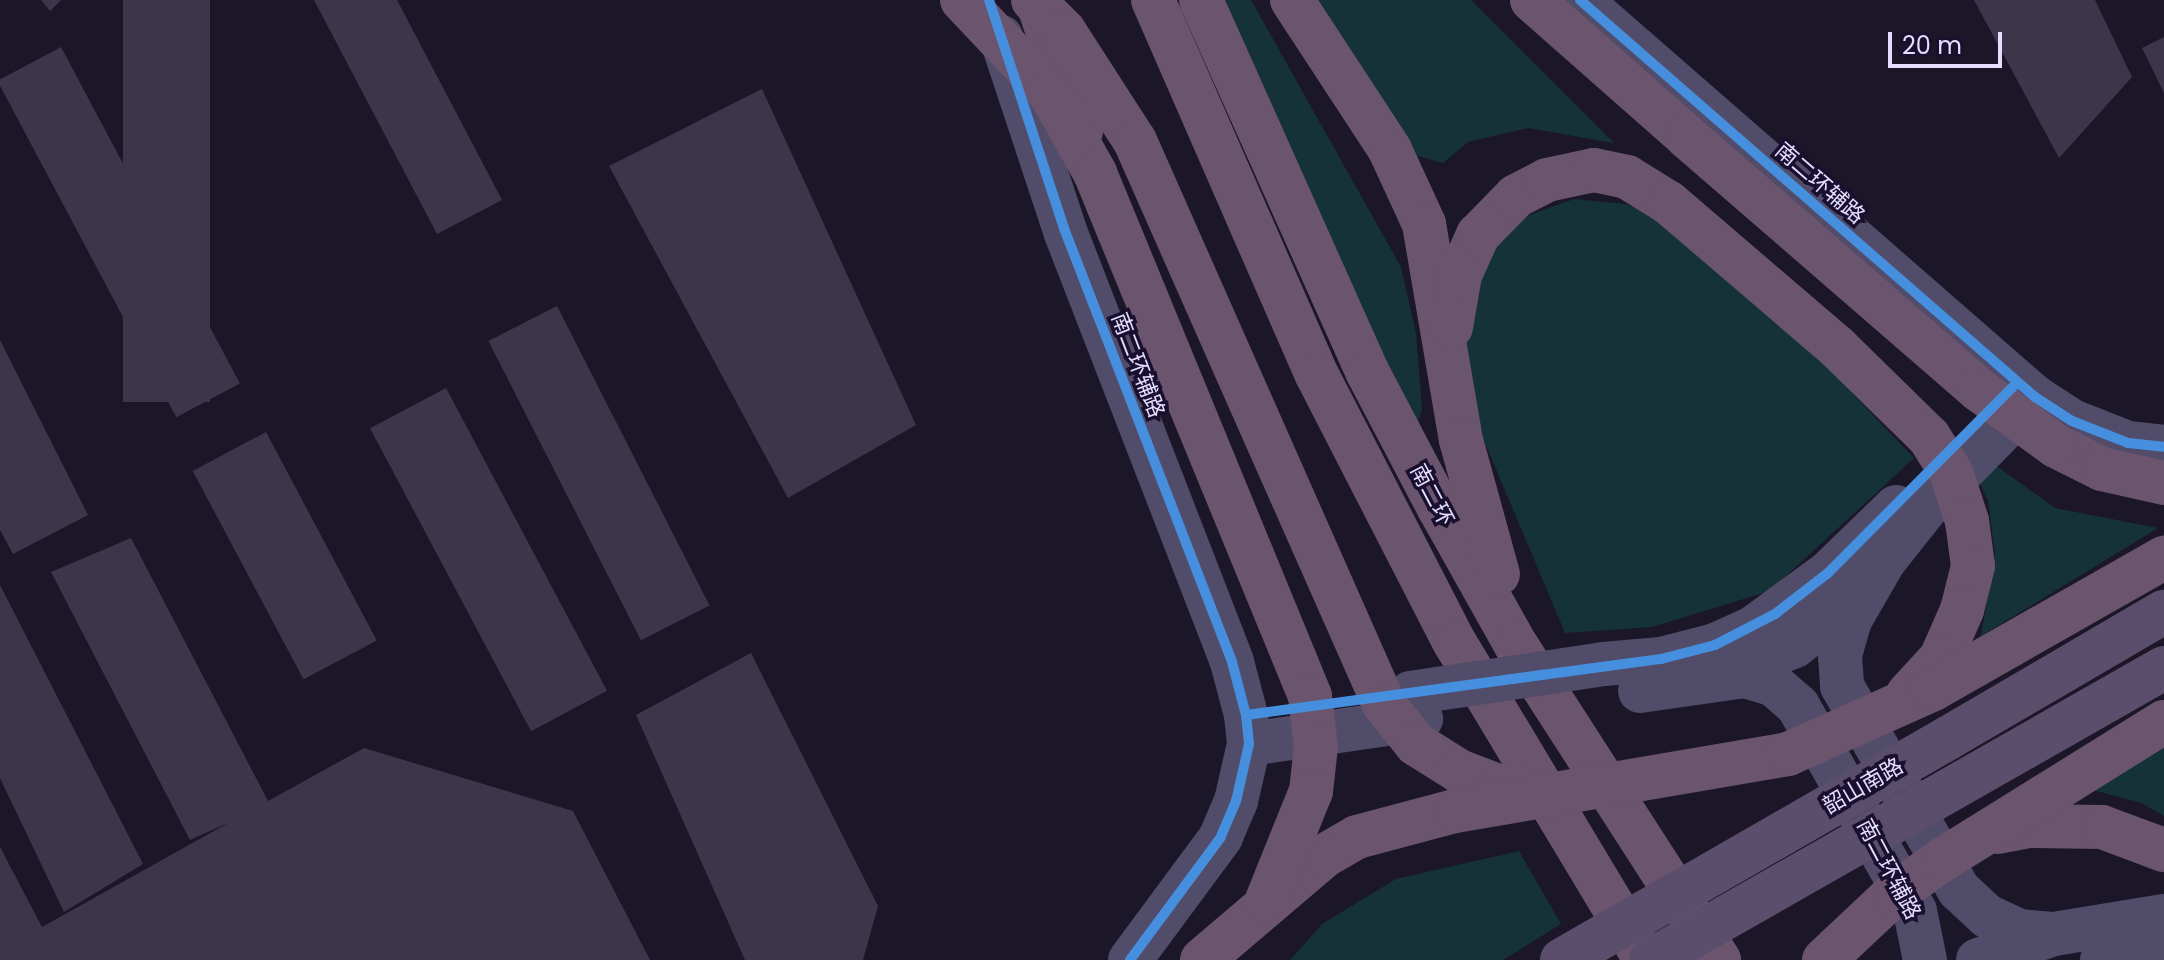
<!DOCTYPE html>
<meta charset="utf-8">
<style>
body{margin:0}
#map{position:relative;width:2164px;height:960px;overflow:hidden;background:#1c1728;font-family:Poppins,"Noto Sans SC",sans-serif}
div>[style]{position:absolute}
.green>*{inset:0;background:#143237}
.building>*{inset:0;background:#3b3649;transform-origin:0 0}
.minor>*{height:44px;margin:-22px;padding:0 22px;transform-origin:22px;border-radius:22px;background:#514c69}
.major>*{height:44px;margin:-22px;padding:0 22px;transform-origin:22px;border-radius:22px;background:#5b4e6c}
.highway>*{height:44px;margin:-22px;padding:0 22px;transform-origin:22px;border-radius:22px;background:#6b546e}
.minor-bridge>*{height:44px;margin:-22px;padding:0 22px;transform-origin:22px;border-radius:22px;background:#514c69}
.major-bridge>*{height:44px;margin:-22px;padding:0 22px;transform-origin:22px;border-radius:22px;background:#5b4e6c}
.highway-bridge>*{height:44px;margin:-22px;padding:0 22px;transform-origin:22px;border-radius:22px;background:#6b546e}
.cycleway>*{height:10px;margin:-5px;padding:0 5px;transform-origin:5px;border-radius:5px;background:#468fdf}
span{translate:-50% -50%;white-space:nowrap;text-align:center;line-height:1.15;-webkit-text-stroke:7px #19102f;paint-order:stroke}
.street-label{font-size:22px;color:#e5deff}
.scale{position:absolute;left:1888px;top:32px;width:114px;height:36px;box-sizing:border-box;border:4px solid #e5deff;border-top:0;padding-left:10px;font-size:24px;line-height:28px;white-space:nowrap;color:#e5deff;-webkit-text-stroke:6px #19102f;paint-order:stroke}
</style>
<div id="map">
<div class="green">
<div style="clip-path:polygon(1210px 0,1251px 0,1401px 267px,1416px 333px,1422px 408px,1416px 432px)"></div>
<div style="clip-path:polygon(1311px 0,1471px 0,1614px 143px,1528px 128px,1468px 142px,1443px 163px,1403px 152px)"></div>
<div style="clip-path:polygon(1574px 199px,1626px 204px,1695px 228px,1914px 458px,1770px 591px,1652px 627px,1565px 633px,1467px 400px,1459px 332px,1483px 247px,1529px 215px)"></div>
<div style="clip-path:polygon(1960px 440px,2055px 508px,2158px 528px,1981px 636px,1995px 554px,1988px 501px)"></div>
<div style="clip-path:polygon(2164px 748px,2164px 816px,2141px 803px,2093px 790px)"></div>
<div style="clip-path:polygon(1519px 851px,1561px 924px,1503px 960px,1290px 960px,1322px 924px,1396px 879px)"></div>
</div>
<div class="building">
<div style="clip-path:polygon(41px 0,61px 0,50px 11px)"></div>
<div style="left:123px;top:0;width:87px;height:402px"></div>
<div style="clip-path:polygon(314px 0,397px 0,502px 200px,437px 234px)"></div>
<div style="clip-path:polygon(1974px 0,2095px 0,2132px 77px,2059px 158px)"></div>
<div style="clip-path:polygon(2164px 37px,2164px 93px,2142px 48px)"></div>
<div style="left:61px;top:47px;width:381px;height:72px;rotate:62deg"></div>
<div style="clip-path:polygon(762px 89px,916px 425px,788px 498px,609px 166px)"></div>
<div style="left:557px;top:306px;width:336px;height:77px;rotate:63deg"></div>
<div style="clip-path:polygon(0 340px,88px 515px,13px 554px,0 530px)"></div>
<div style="left:446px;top:388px;width:343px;height:86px;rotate:62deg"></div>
<div style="left:266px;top:432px;width:236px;height:83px;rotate:62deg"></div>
<div style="clip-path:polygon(131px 538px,268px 801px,364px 748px,573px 811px,650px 960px,0 960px,0 847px,42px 927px,230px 822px,190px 840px,51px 572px)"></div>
<div style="clip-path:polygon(0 585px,143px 864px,64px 912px,0 778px)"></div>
<div style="clip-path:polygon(751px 653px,878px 906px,863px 960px,745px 960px,636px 715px)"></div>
</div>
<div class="minor">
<div style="left:1580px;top:0;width:604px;rotate:41.11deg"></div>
<div style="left:2035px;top:397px;width:44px;rotate:33deg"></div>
<div style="left:2072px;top:421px;width:60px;rotate:21.4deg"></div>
<div style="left:2128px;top:443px;width:36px;rotate:6deg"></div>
<div style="left:1001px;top:37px;width:204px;rotate:71.7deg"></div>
<div style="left:1065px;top:231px;width:462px;rotate:68.8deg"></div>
<div style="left:1232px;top:662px;width:55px;rotate:75.2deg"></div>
<div style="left:1246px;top:715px;width:29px;rotate:84deg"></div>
<div style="left:1249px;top:744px;width:58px;rotate:102.8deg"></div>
<div style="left:1236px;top:801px;width:39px;rotate:113deg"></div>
<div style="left:1221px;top:837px;width:153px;rotate:126.5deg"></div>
<div style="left:2035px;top:397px;width:156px;rotate:134.5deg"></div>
<div style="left:1926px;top:508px;width:68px;rotate:128.4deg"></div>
<div style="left:1884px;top:561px;width:68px;rotate:120deg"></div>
<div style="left:1850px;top:620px;width:37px;rotate:106deg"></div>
<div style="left:1840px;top:656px;width:30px;rotate:86deg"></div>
<div style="left:1842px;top:686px;width:235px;rotate:60.2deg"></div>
<div style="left:1959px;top:890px;width:38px;rotate:43deg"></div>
<div style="left:1987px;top:916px;width:35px;rotate:25deg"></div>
<div style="left:2019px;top:931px;width:35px;rotate:5deg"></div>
<div style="left:2054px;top:934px;width:111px;rotate:-9.3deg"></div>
<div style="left:1604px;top:664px;width:57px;rotate:-5deg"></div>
<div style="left:1661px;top:659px;width:56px;rotate:-14.5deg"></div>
<div style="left:1715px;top:645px;width:42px;rotate:-24.1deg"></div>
<div style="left:1753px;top:628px;width:93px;rotate:-36.3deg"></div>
<div style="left:1828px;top:573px;width:95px;rotate:-44.1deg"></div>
<div style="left:1725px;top:674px;width:75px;rotate:-21.8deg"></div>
<div style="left:1795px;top:646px;width:82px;rotate:-39.1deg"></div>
<div style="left:1640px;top:691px;width:106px;rotate:-8.1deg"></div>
<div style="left:1745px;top:676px;width:30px;rotate:17deg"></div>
<div style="left:1774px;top:685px;width:32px;rotate:41deg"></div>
<div style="left:1798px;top:706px;width:236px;rotate:60.3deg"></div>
<div style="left:1915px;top:911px;width:50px;rotate:78.5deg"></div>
<div style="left:1249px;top:744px;width:174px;rotate:-8.3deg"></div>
<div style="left:1978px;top:960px;width:77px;rotate:-18.9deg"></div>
<div style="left:2102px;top:960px;width:63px;rotate:-11.8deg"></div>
</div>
<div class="major">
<div style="left:1948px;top:738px;width:250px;rotate:-30.3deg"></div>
</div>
<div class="highway">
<div style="left:1153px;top:0;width:409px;rotate:66.4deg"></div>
<div style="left:1317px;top:375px;width:301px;rotate:62.8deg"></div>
<div style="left:1455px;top:643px;width:366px;rotate:59deg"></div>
<div style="left:1201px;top:0;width:409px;rotate:65.9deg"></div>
<div style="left:1368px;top:373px;width:153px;rotate:62.3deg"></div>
<div style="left:1439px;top:508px;width:157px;rotate:60.7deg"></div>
<div style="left:1516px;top:645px;width:375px;rotate:57.2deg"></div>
<div style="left:1292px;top:0;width:179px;rotate:56.8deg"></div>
<div style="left:1390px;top:150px;width:81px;rotate:65.3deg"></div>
<div style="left:1424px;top:224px;width:219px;rotate:80.3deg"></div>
<div style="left:1461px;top:440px;width:139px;rotate:74.6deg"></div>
<div style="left:1532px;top:0;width:205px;rotate:41.4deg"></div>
<div style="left:1039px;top:6px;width:132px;rotate:71.4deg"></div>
<div style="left:1451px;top:327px;width:53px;rotate:-80.2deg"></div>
<div style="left:1460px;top:275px;width:44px;rotate:-65.8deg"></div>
<div style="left:1478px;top:235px;width:54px;rotate:-45.7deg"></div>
<div style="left:1516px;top:196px;width:35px;rotate:-27deg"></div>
<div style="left:1547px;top:180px;width:48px;rotate:-12deg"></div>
<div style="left:1594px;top:170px;width:34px;rotate:12deg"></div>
<div style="left:1627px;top:177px;width:49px;rotate:31.8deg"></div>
<div style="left:1669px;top:203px;width:221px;rotate:40.6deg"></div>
<div style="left:2056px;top:446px;width:51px;rotate:26.6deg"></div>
<div style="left:2102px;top:469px;width:64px;rotate:12.7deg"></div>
<div style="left:1202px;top:960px;width:160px;rotate:-40.4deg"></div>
<div style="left:1324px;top:856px;width:38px;rotate:-30deg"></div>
<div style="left:1357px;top:837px;width:101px;rotate:-14.9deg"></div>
</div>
<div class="minor-bridge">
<div style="left:1410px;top:693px;width:196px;rotate:-8.5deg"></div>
</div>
<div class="major-bridge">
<div style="left:1562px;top:960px;width:445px;rotate:-29.9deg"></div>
<div style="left:1651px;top:960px;width:590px;rotate:-29.65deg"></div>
</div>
<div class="highway-bridge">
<div style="left:962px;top:0;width:128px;rotate:46.6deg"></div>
<div style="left:1050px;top:93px;width:92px;rotate:60.6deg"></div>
<div style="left:1095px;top:173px;width:565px;rotate:67.65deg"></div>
<div style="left:1310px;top:696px;width:50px;rotate:83.2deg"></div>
<div style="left:1316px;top:746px;width:45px;rotate:96.3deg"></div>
<div style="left:1311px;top:791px;width:118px;rotate:112deg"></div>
<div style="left:1033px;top:0;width:44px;rotate:45deg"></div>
<div style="left:1064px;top:31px;width:131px;rotate:57.2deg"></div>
<div style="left:1135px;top:141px;width:616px;rotate:66.14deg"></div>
<div style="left:1384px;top:704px;width:51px;rotate:51.3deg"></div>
<div style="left:1416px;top:744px;width:51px;rotate:32.1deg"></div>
<div style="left:1459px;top:771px;width:42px;rotate:21deg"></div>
<div style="left:1498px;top:786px;width:62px;rotate:8.4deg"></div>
<div style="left:1686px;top:136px;width:388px;rotate:40.9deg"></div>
<div style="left:1979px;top:390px;width:95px;rotate:36deg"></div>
<div style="left:1837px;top:347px;width:129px;rotate:44.4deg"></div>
<div style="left:1929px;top:437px;width:41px;rotate:57.8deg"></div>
<div style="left:1951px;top:472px;width:52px;rotate:71.9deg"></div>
<div style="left:1967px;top:521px;width:45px;rotate:82.4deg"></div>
<div style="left:1973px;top:566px;width:45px;rotate:104deg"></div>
<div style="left:1962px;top:610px;width:52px;rotate:113.6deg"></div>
<div style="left:1941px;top:658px;width:49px;rotate:132.5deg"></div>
<div style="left:1455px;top:811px;width:338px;rotate:-9.7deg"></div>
<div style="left:1788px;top:754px;width:159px;rotate:-24.1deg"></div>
<div style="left:1933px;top:689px;width:266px;rotate:-29.6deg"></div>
<div style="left:1998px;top:832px;width:32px;rotate:-11deg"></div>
<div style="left:2029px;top:826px;width:73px;rotate:0.8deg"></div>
<div style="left:2102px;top:827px;width:66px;rotate:20.4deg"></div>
<div style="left:1824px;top:960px;width:96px;rotate:-43.3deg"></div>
<div style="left:1894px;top:894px;width:59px;rotate:-35.3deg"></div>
<div style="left:1942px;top:860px;width:261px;rotate:-31.9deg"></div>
</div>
<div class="cycleway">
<div style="left:989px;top:0;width:243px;rotate:71.8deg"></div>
<div style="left:1065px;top:231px;width:462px;rotate:68.8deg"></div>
<div style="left:1232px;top:662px;width:55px;rotate:75.2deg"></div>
<div style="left:1246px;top:715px;width:29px;rotate:84deg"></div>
<div style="left:1249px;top:744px;width:58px;rotate:102.8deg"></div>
<div style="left:1236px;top:801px;width:39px;rotate:113deg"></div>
<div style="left:1221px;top:837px;width:153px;rotate:126.5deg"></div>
<div style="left:1580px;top:0;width:604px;rotate:41.11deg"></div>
<div style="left:2035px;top:397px;width:44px;rotate:33deg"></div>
<div style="left:2072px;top:421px;width:60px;rotate:21.4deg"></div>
<div style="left:2128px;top:443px;width:36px;rotate:6deg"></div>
<div style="left:1246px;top:715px;width:419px;rotate:-7.7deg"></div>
<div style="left:1661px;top:659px;width:56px;rotate:-14.5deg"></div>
<div style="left:1715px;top:645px;width:68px;rotate:-27.3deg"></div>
<div style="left:1775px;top:614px;width:67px;rotate:-37.7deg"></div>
<div style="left:1828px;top:573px;width:269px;rotate:-45.2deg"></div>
</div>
<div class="street-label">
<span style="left:1820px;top:183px;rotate:41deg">南二环辅路</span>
<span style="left:1138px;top:365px;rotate:69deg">南二环辅路</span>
<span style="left:1432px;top:495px;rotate:62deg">南二环</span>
<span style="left:1863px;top:786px;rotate:-30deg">韶山南路</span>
<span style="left:1889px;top:869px;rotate:62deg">南二环辅路</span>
</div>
<div class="scale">20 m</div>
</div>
